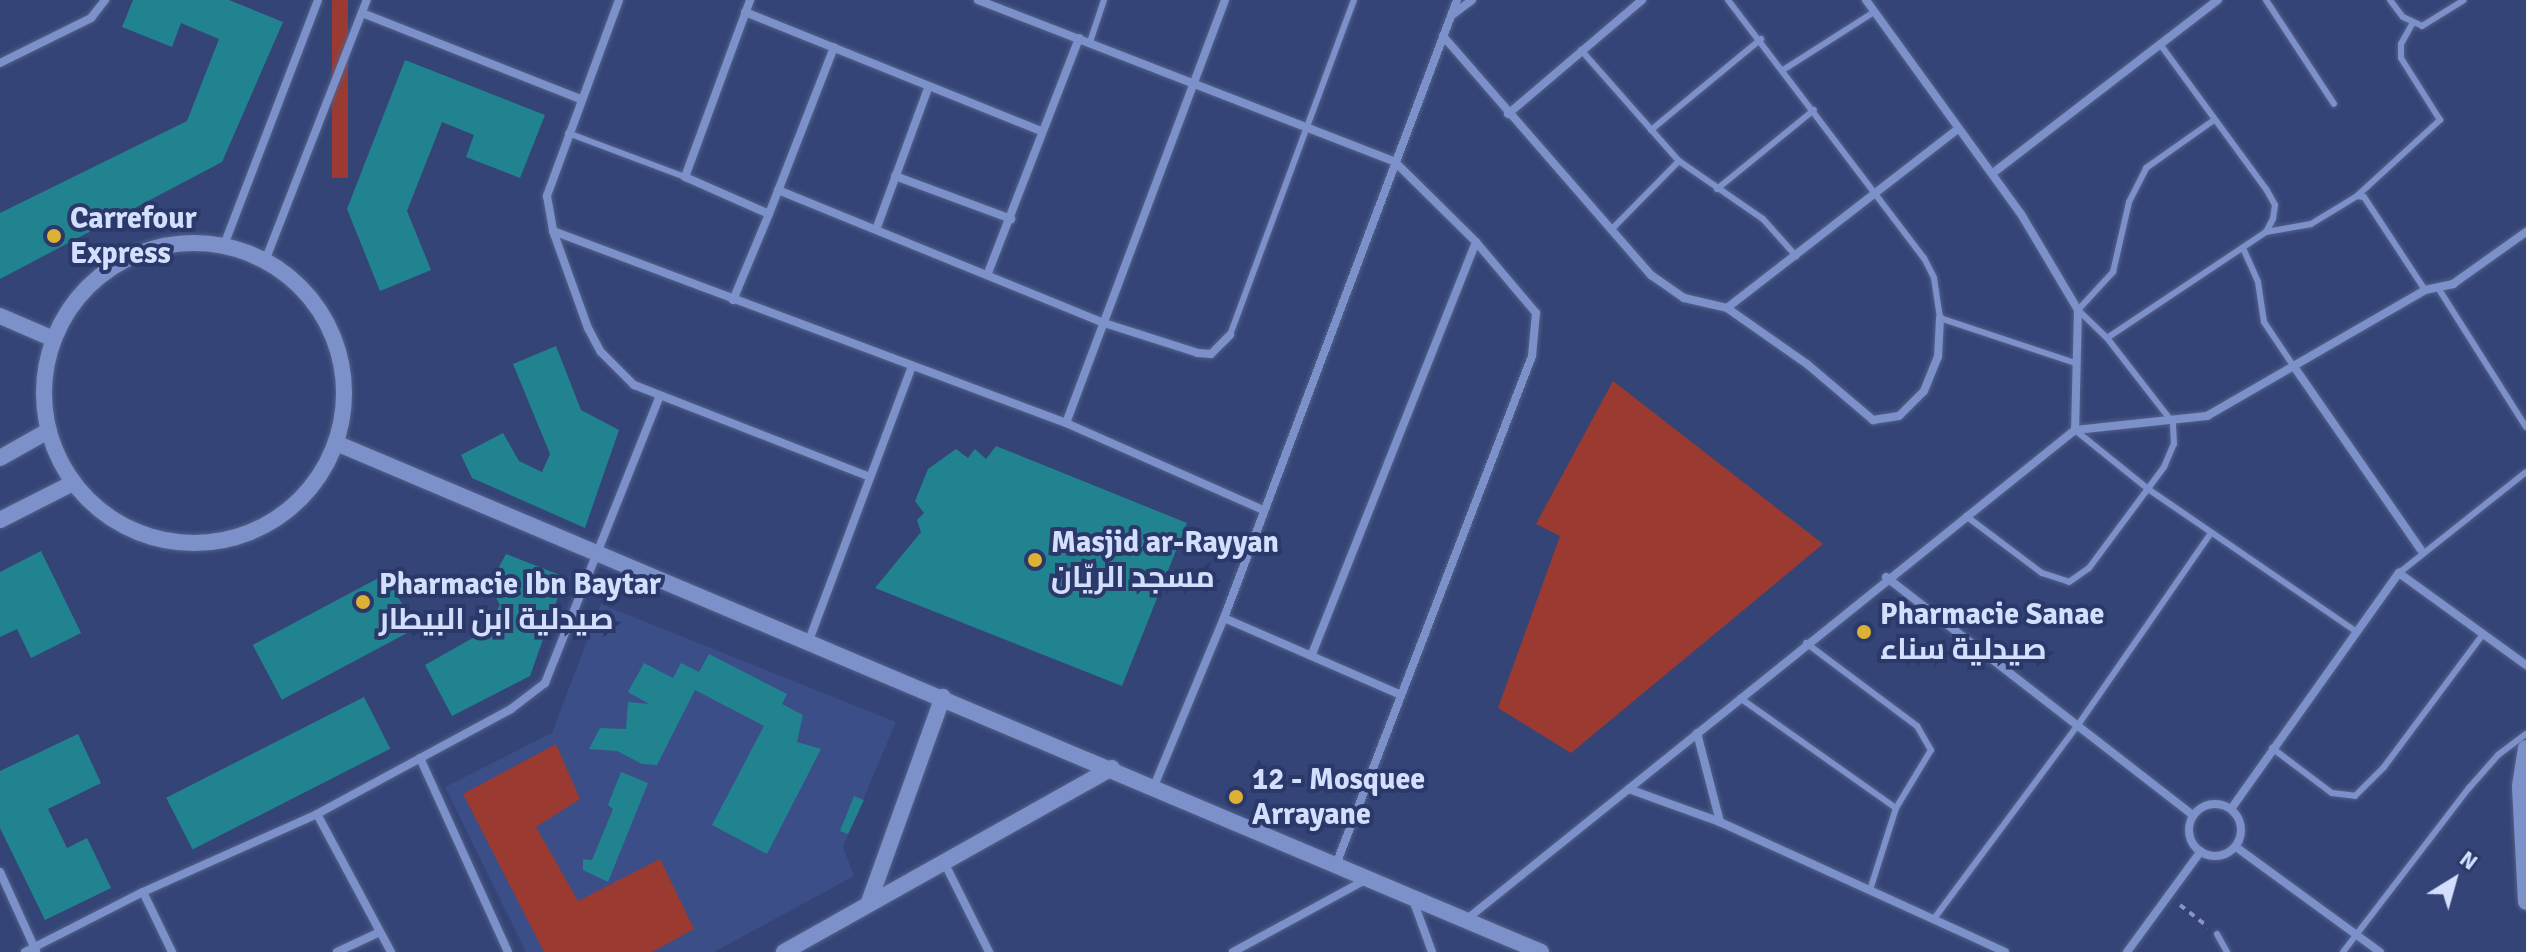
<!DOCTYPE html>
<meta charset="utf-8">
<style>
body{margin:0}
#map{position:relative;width:2526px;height:952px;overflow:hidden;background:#344476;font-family:Signika,Cairo,sans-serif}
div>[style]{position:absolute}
.built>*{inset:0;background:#3b4e87}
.green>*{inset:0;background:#9b3a30;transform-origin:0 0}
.building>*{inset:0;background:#228390;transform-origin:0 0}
.path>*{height:4px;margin-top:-2px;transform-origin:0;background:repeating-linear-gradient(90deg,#8895bd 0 6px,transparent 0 12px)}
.roads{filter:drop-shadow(0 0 2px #53608a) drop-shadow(0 0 2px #53608a)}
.lane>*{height:6px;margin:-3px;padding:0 3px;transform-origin:3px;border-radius:3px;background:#7c90c9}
.street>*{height:8px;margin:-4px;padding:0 4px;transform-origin:4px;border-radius:4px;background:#7c90c9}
.street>.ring{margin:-4px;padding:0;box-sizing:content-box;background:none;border:8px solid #7c90c9;border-radius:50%}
.secondary>*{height:16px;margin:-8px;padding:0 8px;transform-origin:8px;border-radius:8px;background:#7c90c9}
.secondary>.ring{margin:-8px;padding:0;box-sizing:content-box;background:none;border:16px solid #7c90c9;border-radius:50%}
.dots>*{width:22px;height:22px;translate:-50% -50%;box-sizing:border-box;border:4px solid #2a396a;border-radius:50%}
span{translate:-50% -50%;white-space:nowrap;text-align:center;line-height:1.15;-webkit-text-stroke:8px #2a396a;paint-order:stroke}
.poi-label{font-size:30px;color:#d3dffd;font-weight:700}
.left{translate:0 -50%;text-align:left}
.north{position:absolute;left:2414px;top:840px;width:80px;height:80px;-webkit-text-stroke:6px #2a396a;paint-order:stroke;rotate:37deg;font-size:22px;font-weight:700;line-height:32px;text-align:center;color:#d3dffd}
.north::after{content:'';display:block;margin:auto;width:28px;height:36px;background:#d3dffd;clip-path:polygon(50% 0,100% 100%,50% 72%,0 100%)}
</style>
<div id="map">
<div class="built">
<div style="clip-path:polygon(601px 604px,896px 722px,843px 847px,854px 876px,714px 952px,526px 952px,445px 787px,552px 733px)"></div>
</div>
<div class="green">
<div style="left:332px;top:0;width:16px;height:178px"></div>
<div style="clip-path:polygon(1613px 381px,1823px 544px,1571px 753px,1498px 708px,1560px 536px,1536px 524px)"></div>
<div style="clip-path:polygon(556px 744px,580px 799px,536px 827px,578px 901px,660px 859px,694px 929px,652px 952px,544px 952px,463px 794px)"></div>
</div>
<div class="building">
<div style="clip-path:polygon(133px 0,229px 0,283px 22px,222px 162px,0 279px,0 213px,187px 121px,219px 39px,181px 23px,172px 47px,122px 27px)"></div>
<div style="clip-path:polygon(405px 60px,545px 115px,520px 178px,466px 157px,474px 135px,442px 122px,407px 211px,431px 270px,380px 291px,347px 209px)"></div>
<div style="clip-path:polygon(556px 346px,581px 410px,619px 430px,585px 528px,472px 478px,461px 455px,503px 433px,519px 461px,542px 472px,550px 454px,513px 364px)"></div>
<div style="clip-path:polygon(996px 446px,1187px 523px,1122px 686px,875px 588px,921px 532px,917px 520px,924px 513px,915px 501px,928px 469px,956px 449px,968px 458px,975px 449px,986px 459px)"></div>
<div style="clip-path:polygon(41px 551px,81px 633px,31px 658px,17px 629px,0 637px,0 572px)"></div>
<div style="clip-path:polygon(506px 554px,565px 577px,530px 676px,452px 716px,425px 665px,485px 631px,500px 605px,489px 585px)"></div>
<div style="left:386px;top:574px;width:62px;height:151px;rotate:62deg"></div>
<div style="clip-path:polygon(709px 654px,787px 694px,782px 704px,803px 715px,797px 742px,821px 749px,767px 854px,712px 825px,764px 726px,695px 690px,657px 765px,642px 764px,617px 751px,589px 749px,600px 728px,626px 729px,628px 702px,649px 704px,628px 692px,644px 663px,673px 678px,681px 663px,699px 672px)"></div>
<div style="left:364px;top:697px;width:58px;height:222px;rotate:63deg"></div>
<div style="clip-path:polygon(78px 734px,101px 783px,48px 809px,67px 848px,87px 838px,111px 888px,45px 920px,0 828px,0 771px)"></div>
<div style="clip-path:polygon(621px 772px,648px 783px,608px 882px,583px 870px,583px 859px,592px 860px,613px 809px,608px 805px)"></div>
<div style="clip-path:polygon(854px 796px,864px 800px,848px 834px,840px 831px)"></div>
</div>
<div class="path">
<div style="left:2180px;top:905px;width:36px;rotate:38deg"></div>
</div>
<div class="roads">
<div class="lane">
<div style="left:1728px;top:0;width:324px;rotate:52.8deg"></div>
<div style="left:1924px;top:258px;width:22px;rotate:63deg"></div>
<div style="left:1934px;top:278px;width:40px;rotate:81.5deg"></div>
<div style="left:1940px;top:318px;width:142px;rotate:18.4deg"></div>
<div style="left:2266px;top:0;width:124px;rotate:56.8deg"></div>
<div style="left:2390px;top:0;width:21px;rotate:53deg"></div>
<div style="left:2403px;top:17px;width:21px;rotate:25deg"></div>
<div style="left:2422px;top:26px;width:49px;rotate:-31.8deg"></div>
<div style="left:1090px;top:42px;width:44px;rotate:-71.6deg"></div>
<div style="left:1581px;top:50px;width:148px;rotate:48.6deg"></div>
<div style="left:1679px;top:161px;width:102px;rotate:34.6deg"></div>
<div style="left:1763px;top:219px;width:50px;rotate:48.3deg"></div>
<div style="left:1783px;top:70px;width:108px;rotate:-32.5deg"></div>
<div style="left:1651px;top:130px;width:143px;rotate:-39.6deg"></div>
<div style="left:568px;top:133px;width:125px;rotate:20.6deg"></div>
<div style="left:1717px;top:189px;width:125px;rotate:-39.2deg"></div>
<div style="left:2357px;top:196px;width:113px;rotate:-42.5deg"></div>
<div style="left:2440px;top:120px;width:73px;rotate:-122.2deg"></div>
<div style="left:2401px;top:58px;width:14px;rotate:-90deg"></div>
<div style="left:2401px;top:44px;width:23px;rotate:-61deg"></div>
<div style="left:1611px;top:230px;width:97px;rotate:-45.4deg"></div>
<div style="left:2266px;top:232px;width:46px;rotate:-10.1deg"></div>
<div style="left:2311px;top:224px;width:54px;rotate:-31.3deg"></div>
<div style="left:2357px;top:196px;width:7px;rotate:8deg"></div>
<div style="left:2364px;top:197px;width:111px;rotate:56.7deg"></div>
<div style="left:2243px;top:248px;width:37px;rotate:66deg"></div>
<div style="left:2258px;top:282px;width:40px;rotate:81.5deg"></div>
<div style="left:2264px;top:322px;width:54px;rotate:56.3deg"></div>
<div style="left:2440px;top:291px;width:161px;rotate:57.7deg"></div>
<div style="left:1230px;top:335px;width:357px;rotate:-69.7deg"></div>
<div style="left:2107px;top:338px;width:191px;rotate:-33.7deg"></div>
<div style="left:2266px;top:232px;width:15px;rotate:-62deg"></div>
<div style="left:2273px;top:219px;width:14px;rotate:-82deg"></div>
<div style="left:2275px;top:205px;width:18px;rotate:-119deg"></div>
<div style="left:2266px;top:189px;width:180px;rotate:-126.2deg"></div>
<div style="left:2075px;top:430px;width:94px;rotate:38.9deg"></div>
<div style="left:2148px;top:489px;width:253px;rotate:34.4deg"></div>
<div style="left:1966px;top:516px;width:95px;rotate:36.9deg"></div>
<div style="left:2042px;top:573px;width:28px;rotate:18deg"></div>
<div style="left:2069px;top:582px;width:24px;rotate:-35deg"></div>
<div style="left:2089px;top:568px;width:126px;rotate:-53.4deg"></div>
<div style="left:2164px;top:467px;width:25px;rotate:-67deg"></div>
<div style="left:2174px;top:444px;width:21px;rotate:-93deg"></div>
<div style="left:2173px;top:423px;width:108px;rotate:-127.8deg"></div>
<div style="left:2107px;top:338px;width:40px;rotate:-136deg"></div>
<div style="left:2078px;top:310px;width:52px;rotate:-47.4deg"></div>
<div style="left:2113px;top:272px;width:72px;rotate:-77.1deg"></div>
<div style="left:2129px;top:202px;width:38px;rotate:-63deg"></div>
<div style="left:2146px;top:168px;width:83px;rotate:-35.2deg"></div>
<div style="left:2399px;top:573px;width:162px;rotate:-38.5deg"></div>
<div style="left:1806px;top:643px;width:139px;rotate:36.8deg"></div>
<div style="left:1917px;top:726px;width:28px;rotate:60deg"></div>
<div style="left:1931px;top:750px;width:68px;rotate:121.1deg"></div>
<div style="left:1896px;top:808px;width:83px;rotate:107.6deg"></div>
<div style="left:1740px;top:698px;width:191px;rotate:35.2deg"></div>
<div style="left:2272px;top:748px;width:75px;rotate:36.9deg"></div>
<div style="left:2332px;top:793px;width:23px;rotate:7deg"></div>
<div style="left:2355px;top:796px;width:41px;rotate:-45deg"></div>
<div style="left:2384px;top:767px;width:166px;rotate:-53.3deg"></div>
<div style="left:1936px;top:916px;width:238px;rotate:-53.4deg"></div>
<div style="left:2078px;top:725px;width:234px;rotate:-55.3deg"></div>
<div style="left:2217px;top:934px;width:21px;rotate:61deg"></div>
<div style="left:2343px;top:952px;width:207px;rotate:-52.5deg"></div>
<div style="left:2469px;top:788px;width:44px;rotate:-48.7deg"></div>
<div style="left:2498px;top:755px;width:35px;rotate:-37deg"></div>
</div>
<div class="street">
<div style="left:619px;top:0;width:209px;rotate:110.2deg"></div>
<div style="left:547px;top:196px;width:36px;rotate:80deg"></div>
<div style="left:553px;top:231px;width:103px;rotate:70.2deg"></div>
<div style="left:588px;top:328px;width:27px;rotate:62deg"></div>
<div style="left:601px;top:352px;width:47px;rotate:45deg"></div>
<div style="left:634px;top:385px;width:251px;rotate:21.3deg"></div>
<div style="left:978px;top:0;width:446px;rotate:21.2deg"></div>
<div style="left:1394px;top:161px;width:115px;rotate:44.6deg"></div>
<div style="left:1476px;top:242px;width:93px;rotate:49.8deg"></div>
<div style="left:1536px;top:313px;width:43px;rotate:95.3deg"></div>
<div style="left:1532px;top:356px;width:542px;rotate:111.08deg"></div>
<div style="left:1866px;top:0;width:264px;rotate:54.1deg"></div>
<div style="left:2021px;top:214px;width:112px;rotate:59.3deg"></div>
<div style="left:2078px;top:310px;width:120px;rotate:91.4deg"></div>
<div style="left:745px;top:12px;width:319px;rotate:21.9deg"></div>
<div style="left:362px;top:13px;width:234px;rotate:21.5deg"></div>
<div style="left:1452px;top:15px;width:25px;rotate:-37deg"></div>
<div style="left:1443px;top:36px;width:317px;rotate:49deg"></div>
<div style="left:1651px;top:275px;width:40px;rotate:34.9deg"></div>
<div style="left:1684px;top:298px;width:44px;rotate:13.1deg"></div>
<div style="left:1727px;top:308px;width:98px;rotate:35deg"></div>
<div style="left:1807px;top:364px;width:87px;rotate:40.3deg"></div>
<div style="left:1873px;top:420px;width:26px;rotate:-9deg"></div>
<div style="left:1899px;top:416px;width:35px;rotate:-45deg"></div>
<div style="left:1924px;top:391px;width:37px;rotate:-68deg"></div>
<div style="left:1938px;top:357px;width:39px;rotate:-87deg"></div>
<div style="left:0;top:63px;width:102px;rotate:-26.3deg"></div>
<div style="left:91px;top:18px;width:23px;rotate:-52deg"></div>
<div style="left:1508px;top:114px;width:176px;rotate:-40.4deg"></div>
<div style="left:1993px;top:173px;width:284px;rotate:-37.6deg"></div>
<div style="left:895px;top:176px;width:124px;rotate:20.3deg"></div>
<div style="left:778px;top:190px;width:349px;rotate:22.2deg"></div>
<div style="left:1101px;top:322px;width:102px;rotate:17.7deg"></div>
<div style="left:1198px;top:353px;width:13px;rotate:4deg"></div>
<div style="left:1211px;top:354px;width:27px;rotate:-45deg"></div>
<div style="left:769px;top:214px;width:179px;rotate:-68.7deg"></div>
<div style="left:877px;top:227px;width:150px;rotate:-69.8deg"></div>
<div style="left:553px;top:231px;width:548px;rotate:20.52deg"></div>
<div style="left:1066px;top:423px;width:215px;rotate:23.8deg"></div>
<div style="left:224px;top:245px;width:262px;rotate:-69deg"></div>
<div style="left:265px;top:261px;width:280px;rotate:-68.7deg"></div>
<div style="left:988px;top:273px;width:252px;rotate:-68.8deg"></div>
<div style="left:733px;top:300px;width:93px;rotate:-67.3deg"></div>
<div style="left:769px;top:214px;width:92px;rotate:-156.2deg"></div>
<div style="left:685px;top:177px;width:189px;rotate:-69.8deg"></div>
<div style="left:1727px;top:308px;width:292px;rotate:-37.8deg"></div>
<div style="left:2295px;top:368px;width:221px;rotate:55.3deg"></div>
<div style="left:1066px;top:423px;width:452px;rotate:-69.4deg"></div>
<div style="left:1886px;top:577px;width:388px;rotate:37.8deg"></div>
<div style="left:1224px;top:618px;width:191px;rotate:23.5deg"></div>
<div style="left:808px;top:643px;width:296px;rotate:-69.4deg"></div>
<div style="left:1312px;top:654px;width:443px;rotate:-68.3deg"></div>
<div style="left:1697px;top:733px;width:92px;rotate:75.5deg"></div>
<div style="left:420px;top:758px;width:213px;rotate:65.6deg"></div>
<div style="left:1154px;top:786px;width:182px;rotate:-67.4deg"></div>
<div style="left:1224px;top:618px;width:660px;rotate:-69.34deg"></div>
<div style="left:1629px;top:789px;width:97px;rotate:19.9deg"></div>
<div style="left:1720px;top:822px;width:313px;rotate:24.5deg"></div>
<div class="ring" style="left:2189px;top:804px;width:44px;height:44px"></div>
<div style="left:2231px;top:809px;width:290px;rotate:-54.6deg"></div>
<div style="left:2399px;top:573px;width:157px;rotate:35.9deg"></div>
<div style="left:317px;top:814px;width:157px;rotate:61.8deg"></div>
<div style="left:2236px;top:847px;width:178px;rotate:36.1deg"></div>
<div style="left:944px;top:862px;width:101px;rotate:63.4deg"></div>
<div style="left:0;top:872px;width:87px;rotate:65.5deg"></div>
<div style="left:143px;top:892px;width:67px;rotate:64.2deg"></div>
<div style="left:1413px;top:900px;width:55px;rotate:69.9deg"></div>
<div style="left:1467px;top:919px;width:780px;rotate:-38.81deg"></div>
<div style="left:2075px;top:430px;width:133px;rotate:-6.1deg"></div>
<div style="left:2207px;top:416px;width:252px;rotate:-30deg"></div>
<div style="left:2425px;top:290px;width:29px;rotate:-12deg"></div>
<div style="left:2453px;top:284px;width:90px;rotate:-35.5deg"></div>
<div style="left:25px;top:952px;width:132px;rotate:-27deg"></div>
<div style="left:143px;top:892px;width:191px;rotate:-24.1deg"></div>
<div style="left:317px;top:814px;width:221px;rotate:-28.4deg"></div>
<div style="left:511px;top:709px;width:43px;rotate:-37.4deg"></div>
<div style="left:545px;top:683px;width:307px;rotate:-68.2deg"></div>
<div style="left:337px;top:952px;width:47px;rotate:-24.9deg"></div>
<div style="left:1233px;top:952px;width:150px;rotate:-28.6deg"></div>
<div style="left:2127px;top:952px;width:125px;rotate:-53.8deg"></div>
</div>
<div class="secondary">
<div class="ring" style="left:44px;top:243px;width:284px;height:284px"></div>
<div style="left:0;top:316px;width:56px;rotate:23.3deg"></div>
<div style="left:336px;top:443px;width:1308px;rotate:22.9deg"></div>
<div style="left:0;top:458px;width:55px;rotate:-29.4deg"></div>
<div style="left:0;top:520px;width:82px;rotate:-26.9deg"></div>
<div style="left:2526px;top:748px;width:39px;rotate:99deg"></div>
<div style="left:2520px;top:787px;width:115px;rotate:87deg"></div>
<div style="left:869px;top:902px;width:218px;rotate:-70.2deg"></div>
<div style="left:784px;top:952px;width:376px;rotate:-29.3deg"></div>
</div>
</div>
<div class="dots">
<div style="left:54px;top:236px;background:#ddb133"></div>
<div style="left:1035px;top:560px;background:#ddb133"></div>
<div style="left:363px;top:602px;background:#ddb133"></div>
<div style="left:1864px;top:632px;background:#ddb133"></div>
<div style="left:1236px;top:797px;background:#ddb133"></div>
</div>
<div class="poi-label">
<span class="left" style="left:70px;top:236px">Carrefour<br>Express</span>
<span class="left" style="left:1051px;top:560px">Masjid ar-Rayyan<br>مسجد الريّان</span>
<span class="left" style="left:379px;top:602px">Pharmacie Ibn Baytar<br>صيدلية ابن البيطار</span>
<span class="left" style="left:1880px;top:632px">Pharmacie Sanae<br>صيدلية سناء</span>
<span class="left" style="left:1252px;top:797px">12 - Mosquee<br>Arrayane</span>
</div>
<div class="north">N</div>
</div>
